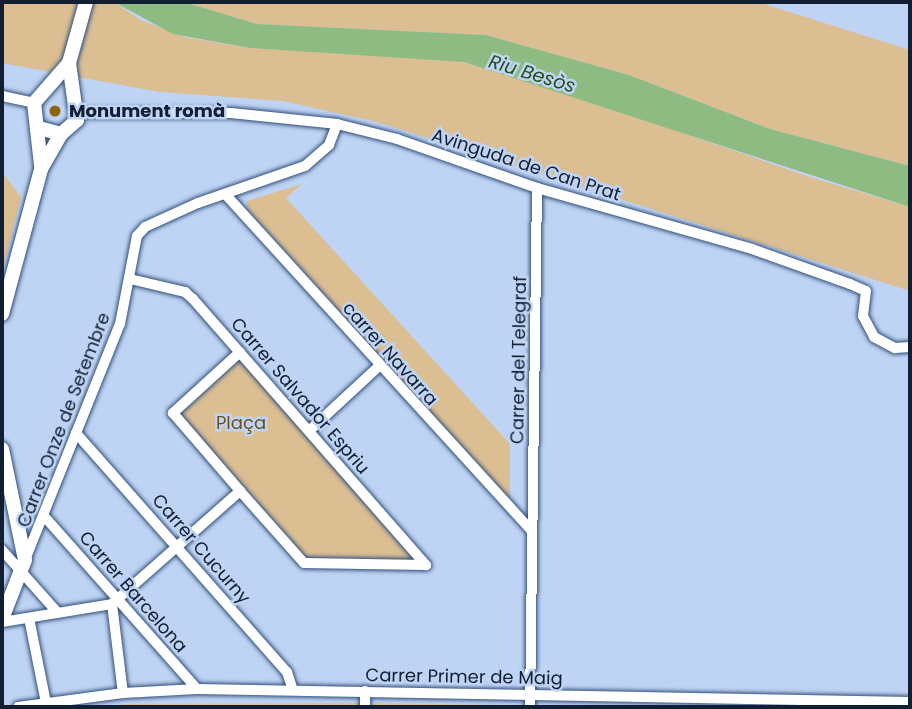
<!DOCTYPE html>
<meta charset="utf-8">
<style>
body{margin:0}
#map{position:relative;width:912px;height:709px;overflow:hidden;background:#bfd4f4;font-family:Poppins,sans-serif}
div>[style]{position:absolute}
.green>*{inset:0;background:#dbbf93}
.water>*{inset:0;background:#8ebb81}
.roads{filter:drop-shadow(0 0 2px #314f7c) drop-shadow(0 0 2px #314f7c)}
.street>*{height:10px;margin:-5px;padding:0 5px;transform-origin:5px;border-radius:5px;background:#fff}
.secondary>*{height:14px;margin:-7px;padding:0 7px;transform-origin:7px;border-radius:7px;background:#fff}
.dots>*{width:19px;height:19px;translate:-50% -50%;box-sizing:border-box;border:4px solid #bfd4f4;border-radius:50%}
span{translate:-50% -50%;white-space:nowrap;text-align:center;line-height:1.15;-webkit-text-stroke:5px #bfd4f4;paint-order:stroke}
.poi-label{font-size:18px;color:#121e32;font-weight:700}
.left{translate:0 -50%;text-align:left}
.street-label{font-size:18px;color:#121e32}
.park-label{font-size:18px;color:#6c5120}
.water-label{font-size:19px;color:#244f15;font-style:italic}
.frame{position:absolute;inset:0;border:4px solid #121e32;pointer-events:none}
</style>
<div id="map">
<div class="green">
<div style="clip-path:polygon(2px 2px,114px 2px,141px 20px,184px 37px,250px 48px,455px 60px,553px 88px,810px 177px,910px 207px,910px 291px,377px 122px,283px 101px,160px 92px,2px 63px)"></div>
<div style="clip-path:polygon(184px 2px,758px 2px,910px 50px,910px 166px,770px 129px,629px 75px,486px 35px,257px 24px)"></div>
<div style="clip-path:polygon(2px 172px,21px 197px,2px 273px)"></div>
<div style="clip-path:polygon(302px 184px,286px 198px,510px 444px,510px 500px,247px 209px,247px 201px)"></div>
<div style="clip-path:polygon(240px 360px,414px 560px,307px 559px,180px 414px)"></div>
<div style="clip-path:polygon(126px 704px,357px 703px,520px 705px,104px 707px)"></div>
</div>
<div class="water">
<div style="clip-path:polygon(114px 2px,184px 2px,257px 24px,486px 35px,629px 75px,770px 129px,910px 166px,910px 207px,464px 62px,250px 48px,173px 34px)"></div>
</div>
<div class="roads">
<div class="street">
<div style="left:2px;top:96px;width:33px;rotate:12deg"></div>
<div style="left:79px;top:113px;width:152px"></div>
<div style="left:231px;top:113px;width:107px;rotate:5.9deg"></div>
<div style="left:337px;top:124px;width:62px;rotate:14deg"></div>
<div style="left:397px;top:139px;width:148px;rotate:19.3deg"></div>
<div style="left:537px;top:188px;width:223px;rotate:15.8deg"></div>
<div style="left:752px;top:249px;width:104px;rotate:19.7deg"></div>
<div style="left:850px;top:284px;width:17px;rotate:24deg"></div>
<div style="left:866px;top:291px;width:25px;rotate:97deg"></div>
<div style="left:863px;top:316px;width:24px;rotate:62deg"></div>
<div style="left:874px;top:337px;width:24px;rotate:28deg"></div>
<div style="left:895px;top:348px;width:15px;rotate:-4deg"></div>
<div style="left:227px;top:196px;width:453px;rotate:47.7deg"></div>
<div style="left:130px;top:279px;width:57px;rotate:13.3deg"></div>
<div style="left:185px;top:292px;width:11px;rotate:41deg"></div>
<div style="left:193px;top:299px;width:354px;rotate:48.8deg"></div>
<div style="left:240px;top:352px;width:91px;rotate:137.7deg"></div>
<div style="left:173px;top:413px;width:103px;rotate:49.3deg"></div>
<div style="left:240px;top:491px;width:96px;rotate:48.4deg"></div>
<div style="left:304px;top:563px;width:122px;rotate:0.9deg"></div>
<div style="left:310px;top:430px;width:94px;rotate:-42.8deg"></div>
<div style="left:76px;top:433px;width:319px;rotate:48.6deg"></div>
<div style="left:287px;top:672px;width:19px;rotate:72deg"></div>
<div style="left:44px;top:516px;width:231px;rotate:48.5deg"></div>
<div style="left:2px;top:550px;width:84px;rotate:48.4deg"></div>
<div style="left:25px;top:560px;width:254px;rotate:-68.1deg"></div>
<div style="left:120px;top:324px;width:90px;rotate:-79.1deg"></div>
<div style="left:137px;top:236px;width:12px;rotate:-48deg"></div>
<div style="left:145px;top:227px;width:58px;rotate:-24.4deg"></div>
<div style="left:198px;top:203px;width:113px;rotate:-19.1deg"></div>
<div style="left:305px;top:166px;width:32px;rotate:-41deg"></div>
<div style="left:329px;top:145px;width:22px;rotate:-69deg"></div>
<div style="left:112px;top:604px;width:90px;rotate:83deg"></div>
<div style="left:29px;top:618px;width:87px;rotate:78.7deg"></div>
<div style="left:2px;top:622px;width:111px;rotate:-9.3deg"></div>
<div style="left:112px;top:604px;width:171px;rotate:-41.4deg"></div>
<div style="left:18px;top:707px;width:106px;rotate:-7.6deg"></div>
<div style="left:123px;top:693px;width:74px;rotate:-3.1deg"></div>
<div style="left:197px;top:689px;width:713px;rotate:1.04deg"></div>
<div style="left:365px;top:707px;width:16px;rotate:-90deg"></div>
<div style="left:530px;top:707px;width:519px;rotate:-89.23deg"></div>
</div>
<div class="secondary">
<div style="left:39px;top:128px;width:23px;rotate:15deg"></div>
<div style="left:61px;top:134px;width:21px;rotate:-41deg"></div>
<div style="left:77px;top:120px;width:58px;rotate:-98deg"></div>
<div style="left:69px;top:63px;width:63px;rotate:-74.4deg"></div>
<div style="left:41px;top:165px;width:62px;rotate:-96.4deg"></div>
<div style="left:34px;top:103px;width:53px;rotate:-48.8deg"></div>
<div style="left:2px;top:314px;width:150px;rotate:-74.9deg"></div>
<div style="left:41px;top:169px;width:40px;rotate:-60.3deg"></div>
<div style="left:2px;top:449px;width:113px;rotate:78.3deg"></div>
<div style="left:25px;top:560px;width:63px;rotate:111.3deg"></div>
</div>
</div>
<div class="dots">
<div style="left:55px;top:111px;background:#8f650b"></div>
</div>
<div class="poi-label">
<span class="left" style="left:69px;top:111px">Monument romà</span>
</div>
<div class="street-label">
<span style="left:526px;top:165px;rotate:18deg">Avinguda de Can Prat</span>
<span style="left:390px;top:354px;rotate:48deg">carrer Navarra</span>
<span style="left:519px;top:360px;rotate:-89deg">Carrer del Telegraf</span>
<span style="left:300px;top:396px;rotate:49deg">Carrer Salvador Espriu</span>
<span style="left:64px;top:420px;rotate:-69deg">Carrer Onze de Setembre</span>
<span style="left:201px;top:549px;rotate:49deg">Carrer Cucurny</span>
<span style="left:133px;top:592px;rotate:49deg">Carrer Barcelona</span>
<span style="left:464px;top:677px;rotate:1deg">Carrer Primer de Maig</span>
</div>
<div class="park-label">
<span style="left:241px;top:423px">Plaça</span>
</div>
<div class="water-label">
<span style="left:532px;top:74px;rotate:17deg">Riu Besòs</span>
</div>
<div class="frame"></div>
</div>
